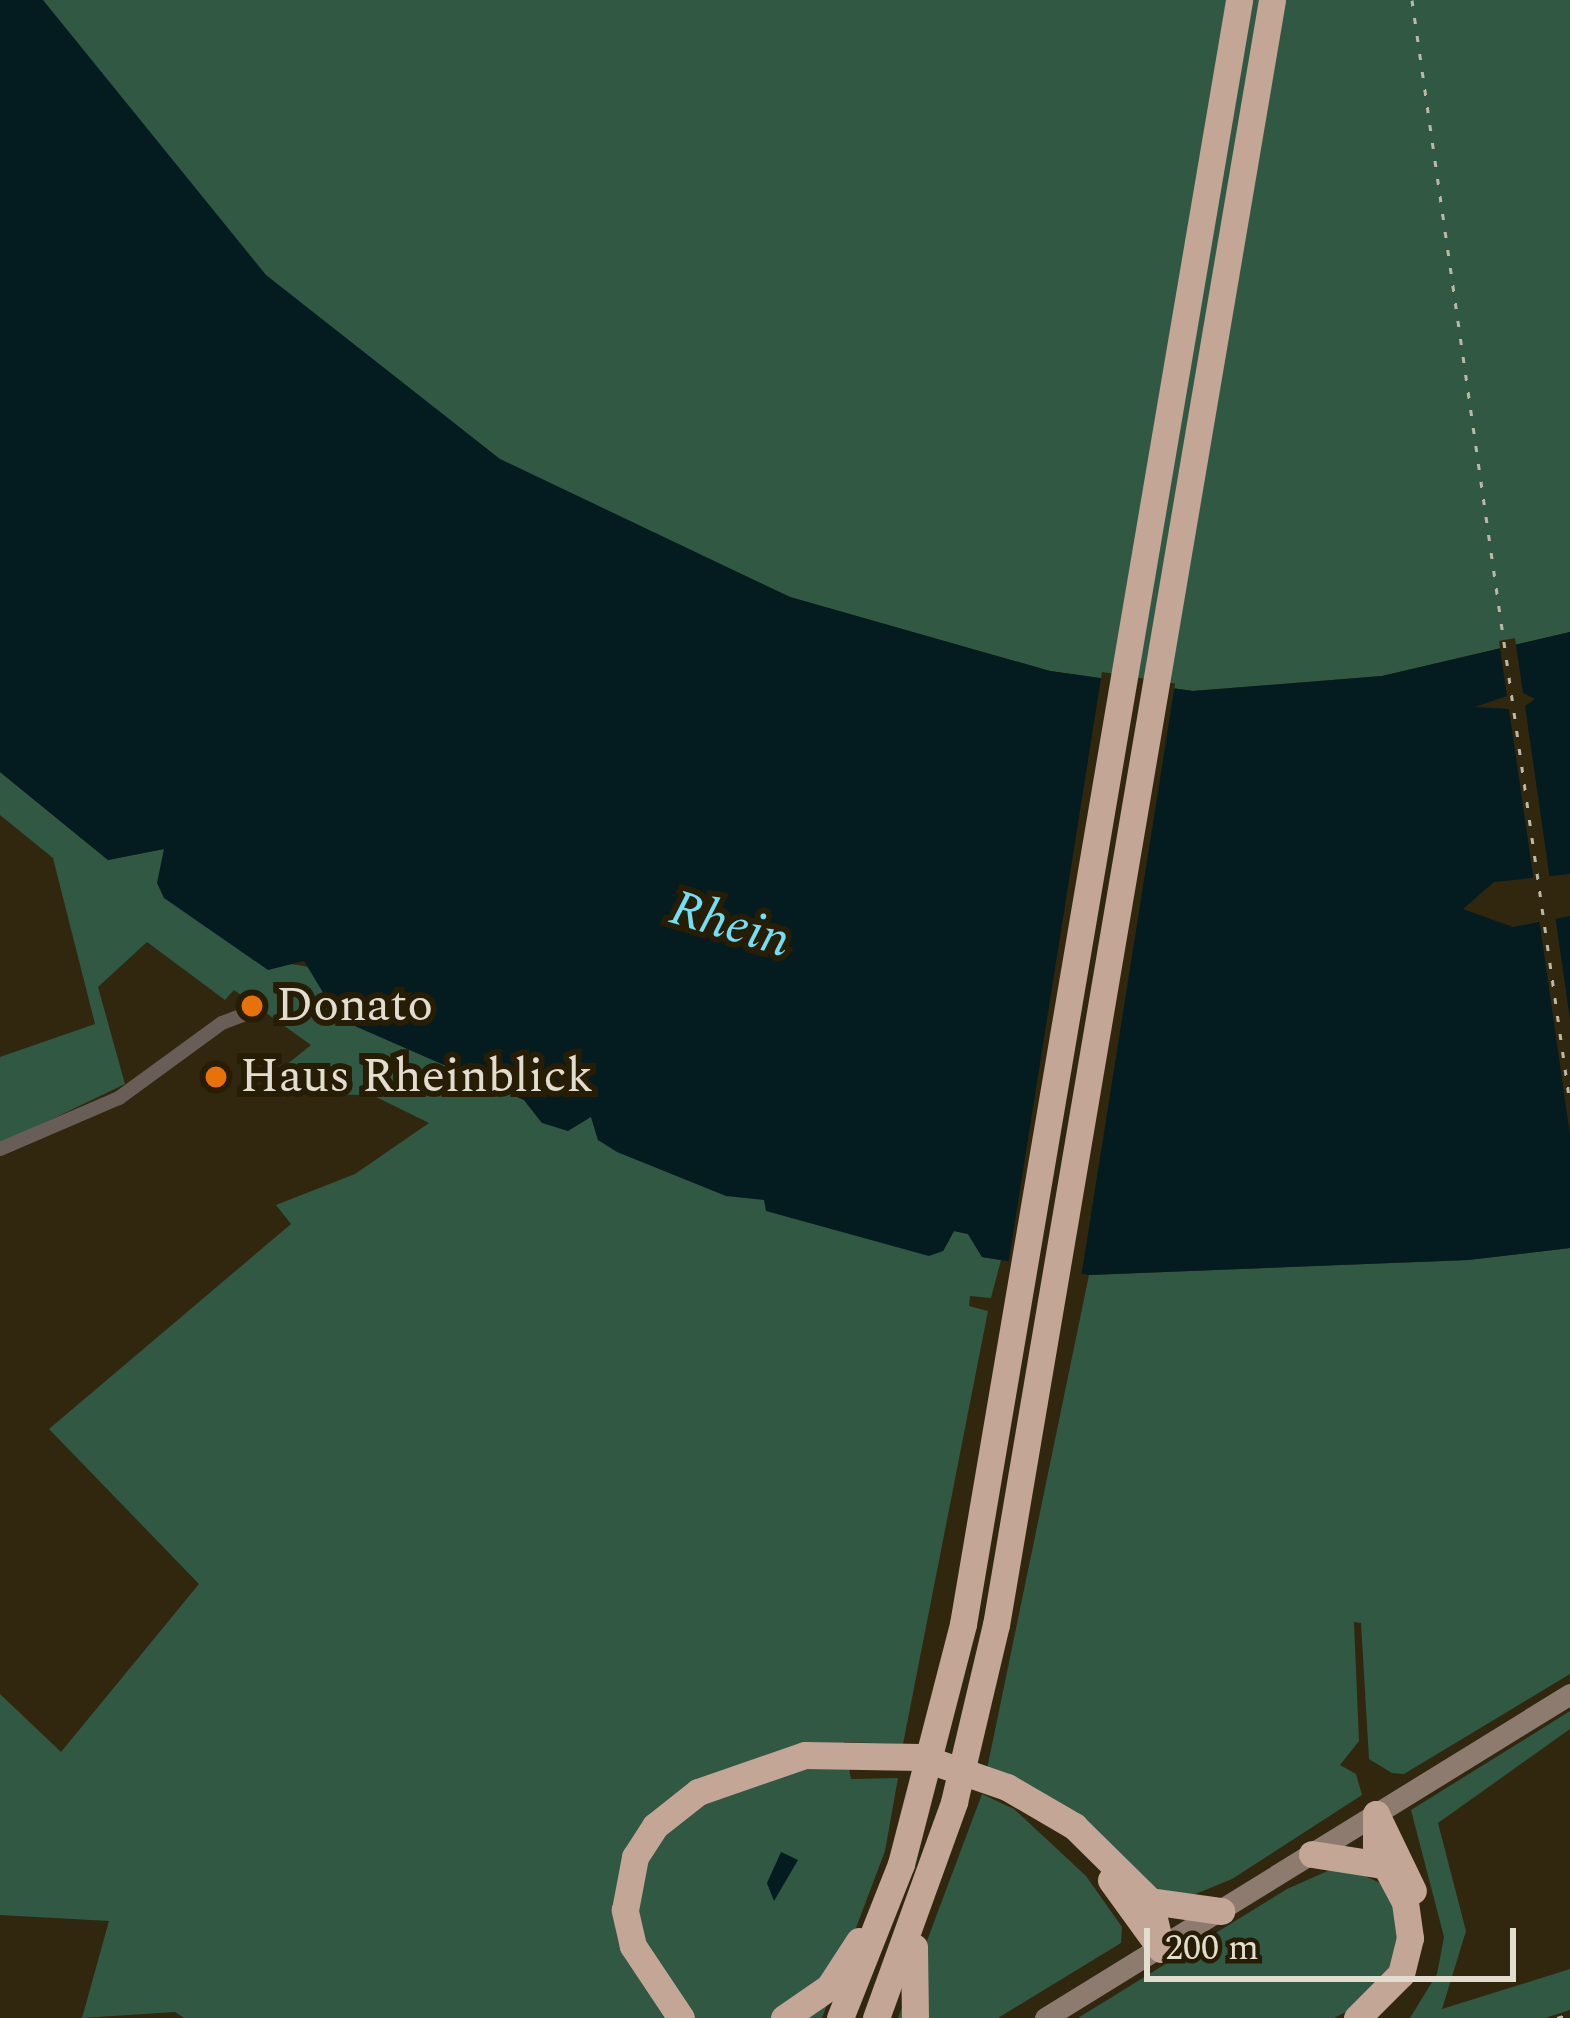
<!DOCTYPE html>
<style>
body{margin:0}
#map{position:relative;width:1570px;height:2018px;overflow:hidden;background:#31270f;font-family:Spectral,serif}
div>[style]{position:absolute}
.green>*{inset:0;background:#315843}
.water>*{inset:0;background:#041c20}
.pier>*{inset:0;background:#31270f;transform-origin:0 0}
.minor>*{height:14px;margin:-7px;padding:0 7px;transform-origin:7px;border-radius:7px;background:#695d57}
.secondary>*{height:21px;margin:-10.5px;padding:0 10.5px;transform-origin:10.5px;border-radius:10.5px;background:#8d7b70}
.motorway>*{height:27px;margin:-13.5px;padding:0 13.5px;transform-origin:13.5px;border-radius:13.5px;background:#c3a696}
.rail>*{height:3px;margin-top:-1.5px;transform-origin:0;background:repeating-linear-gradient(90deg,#bdb7a6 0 6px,transparent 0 18px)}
.dots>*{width:33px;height:33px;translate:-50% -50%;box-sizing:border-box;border:6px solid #271d05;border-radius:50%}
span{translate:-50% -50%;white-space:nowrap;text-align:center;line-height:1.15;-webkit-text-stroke:12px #271d05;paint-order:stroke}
.poi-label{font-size:48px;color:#e3ddcf}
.left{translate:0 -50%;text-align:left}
.water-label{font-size:51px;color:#6fe0f5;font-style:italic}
.scale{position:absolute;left:1144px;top:1928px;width:372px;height:54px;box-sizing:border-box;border:6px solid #e3ddcf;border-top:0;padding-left:15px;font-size:36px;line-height:42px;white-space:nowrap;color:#e3ddcf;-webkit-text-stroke:9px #271d05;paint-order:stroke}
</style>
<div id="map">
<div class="green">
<div style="clip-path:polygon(36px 0,1570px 0,1570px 632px,1382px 676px,1193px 691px,1050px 671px,790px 597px,496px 458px,256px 271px)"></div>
<div style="clip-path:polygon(0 772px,108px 860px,164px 849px,167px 862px,285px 963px,315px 968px,339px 1019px,524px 1100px,542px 1123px,591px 1116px,598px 1140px,764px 1200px,943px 1251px,954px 1231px,968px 1234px,982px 1257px,1001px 1260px,991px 1298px,970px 1296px,969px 1306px,988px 1311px,903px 1744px,844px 1742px,851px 1779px,898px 1778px,885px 1851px,822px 2018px,184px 2018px,175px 2012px,82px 2018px,109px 1921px,0 1915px,0 1694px,61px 1752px,199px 1584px,49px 1429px,291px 1224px,276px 1205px,355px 1174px,429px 1123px,372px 1095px,297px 1094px,275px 1074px,311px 1045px,234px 990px,225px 1000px,147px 942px,98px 987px,125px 1084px,0 1144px,0 1057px,95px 1024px,53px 858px,0 815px)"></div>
<div style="clip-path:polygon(1570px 1248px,1570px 1674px,1404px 1774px,1392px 1773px,1369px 1759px,1361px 1623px,1354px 1622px,1359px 1741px,1340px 1765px,1356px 1774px,1362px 1795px,1232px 1879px,1176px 1902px,987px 1769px,1089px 1275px,1468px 1260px)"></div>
<div style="clip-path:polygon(1570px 1711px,1570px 1729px,1438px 1823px,1466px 1931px,1442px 2009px,1570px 1969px,1570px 2010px,1545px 2018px,1410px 2018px,1437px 1974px,1444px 1937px,1411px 1810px)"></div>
<div style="clip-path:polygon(982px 1794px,1014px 1809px,1086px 1876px,1122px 1927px,1121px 1943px,998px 2018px,898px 2018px)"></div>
<div style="clip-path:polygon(1341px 1865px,1391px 1888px,1400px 1953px,1363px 2003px,1334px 2018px,1078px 2018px,1287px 1889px)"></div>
</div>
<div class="water">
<div style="clip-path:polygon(0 0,43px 0,266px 275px,500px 459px,790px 597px,1050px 671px,1193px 691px,1382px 676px,1570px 632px,1570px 874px,1494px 882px,1463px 909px,1513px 927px,1570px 916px,1570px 1248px,1468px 1260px,1089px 1275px,982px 1257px,968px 1234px,954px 1231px,943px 1251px,929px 1256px,766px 1211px,764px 1200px,726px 1196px,617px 1152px,598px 1140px,591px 1117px,568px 1131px,542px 1123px,524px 1100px,339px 1019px,304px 961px,268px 970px,164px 898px,157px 883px,164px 849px,108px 860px,0 772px)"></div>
<div style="clip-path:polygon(781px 1852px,798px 1860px,774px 1901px,767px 1883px)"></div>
</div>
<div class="pier">
<div style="clip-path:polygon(1515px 638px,1523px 693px,1535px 699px,1525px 706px,1550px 880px,1534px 882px,1509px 709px,1475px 707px,1507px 696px,1499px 641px)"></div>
<div style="left:1102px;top:672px;width:74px;height:604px;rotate:9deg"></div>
<div style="clip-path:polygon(1555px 915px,1570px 1019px,1570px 1135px,1539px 918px)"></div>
</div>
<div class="minor">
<div style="left:0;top:1149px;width:129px;rotate:-23.2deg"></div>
<div style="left:119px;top:1098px;width:127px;rotate:-36.1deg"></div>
<div style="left:222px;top:1023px;width:30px;rotate:-21deg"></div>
</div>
<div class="secondary">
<div style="left:1045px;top:2018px;width:617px;rotate:-31.68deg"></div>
</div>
<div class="motorway">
<div style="left:1376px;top:1814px;width:85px;rotate:64.3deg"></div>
<div style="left:1312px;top:1854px;width:71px;rotate:8.9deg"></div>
<div style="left:1111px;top:1880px;width:85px;rotate:54.1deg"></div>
<div style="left:1150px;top:1901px;width:72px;rotate:8deg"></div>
<div style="left:914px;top:1947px;width:71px;rotate:89.2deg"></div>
<div style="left:681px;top:2018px;width:87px;rotate:-123.7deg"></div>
<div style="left:633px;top:1946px;width:37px;rotate:-103deg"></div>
<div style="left:625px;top:1910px;width:54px;rotate:-79.3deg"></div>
<div style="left:635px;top:1857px;width:37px;rotate:-57deg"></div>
<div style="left:655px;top:1826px;width:55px;rotate:-38.3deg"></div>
<div style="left:698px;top:1792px;width:113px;rotate:-19.1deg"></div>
<div style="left:805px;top:1755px;width:115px;rotate:1deg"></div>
<div style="left:920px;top:1757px;width:92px;rotate:19deg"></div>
<div style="left:1007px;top:1787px;width:78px;rotate:30.2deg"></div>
<div style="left:1074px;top:1826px;width:107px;rotate:44.6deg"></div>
<div style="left:1150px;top:1901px;width:49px;rotate:77.1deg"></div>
<div style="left:784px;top:2018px;width:55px;rotate:-34.6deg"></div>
<div style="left:829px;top:1987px;width:55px;rotate:-56.9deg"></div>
<div style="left:840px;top:2018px;width:166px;rotate:-68.4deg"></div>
<div style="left:901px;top:1864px;width:248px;rotate:-75.5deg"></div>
<div style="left:963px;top:1624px;width:1647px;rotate:-80.35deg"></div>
<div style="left:876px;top:2018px;width:230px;rotate:-70.1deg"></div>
<div style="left:954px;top:1802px;width:182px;rotate:-76.7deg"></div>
<div style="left:996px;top:1625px;width:1648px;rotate:-80.36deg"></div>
<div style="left:1357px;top:2018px;width:62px;rotate:-45deg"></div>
<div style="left:1401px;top:1974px;width:37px;rotate:-76deg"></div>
<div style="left:1410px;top:1938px;width:36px;rotate:-98deg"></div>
<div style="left:1405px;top:1902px;width:61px;rotate:-118.2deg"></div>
<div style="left:1376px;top:1848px;width:34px;rotate:-90deg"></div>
</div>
<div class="rail">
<div style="left:1412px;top:0;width:1114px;rotate:81.85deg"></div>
<div style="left:1557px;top:2018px;width:14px;rotate:-17deg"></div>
</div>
<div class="dots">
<div style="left:252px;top:1006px;background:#e8710a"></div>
<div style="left:216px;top:1077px;background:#e8710a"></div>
</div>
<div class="poi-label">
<span class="left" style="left:276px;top:1006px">Donato</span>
<span class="left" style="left:240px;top:1077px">Haus Rheinblick</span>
</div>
<div class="water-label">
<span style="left:730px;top:925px;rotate:17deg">Rhein</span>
</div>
<div class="scale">200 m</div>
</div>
